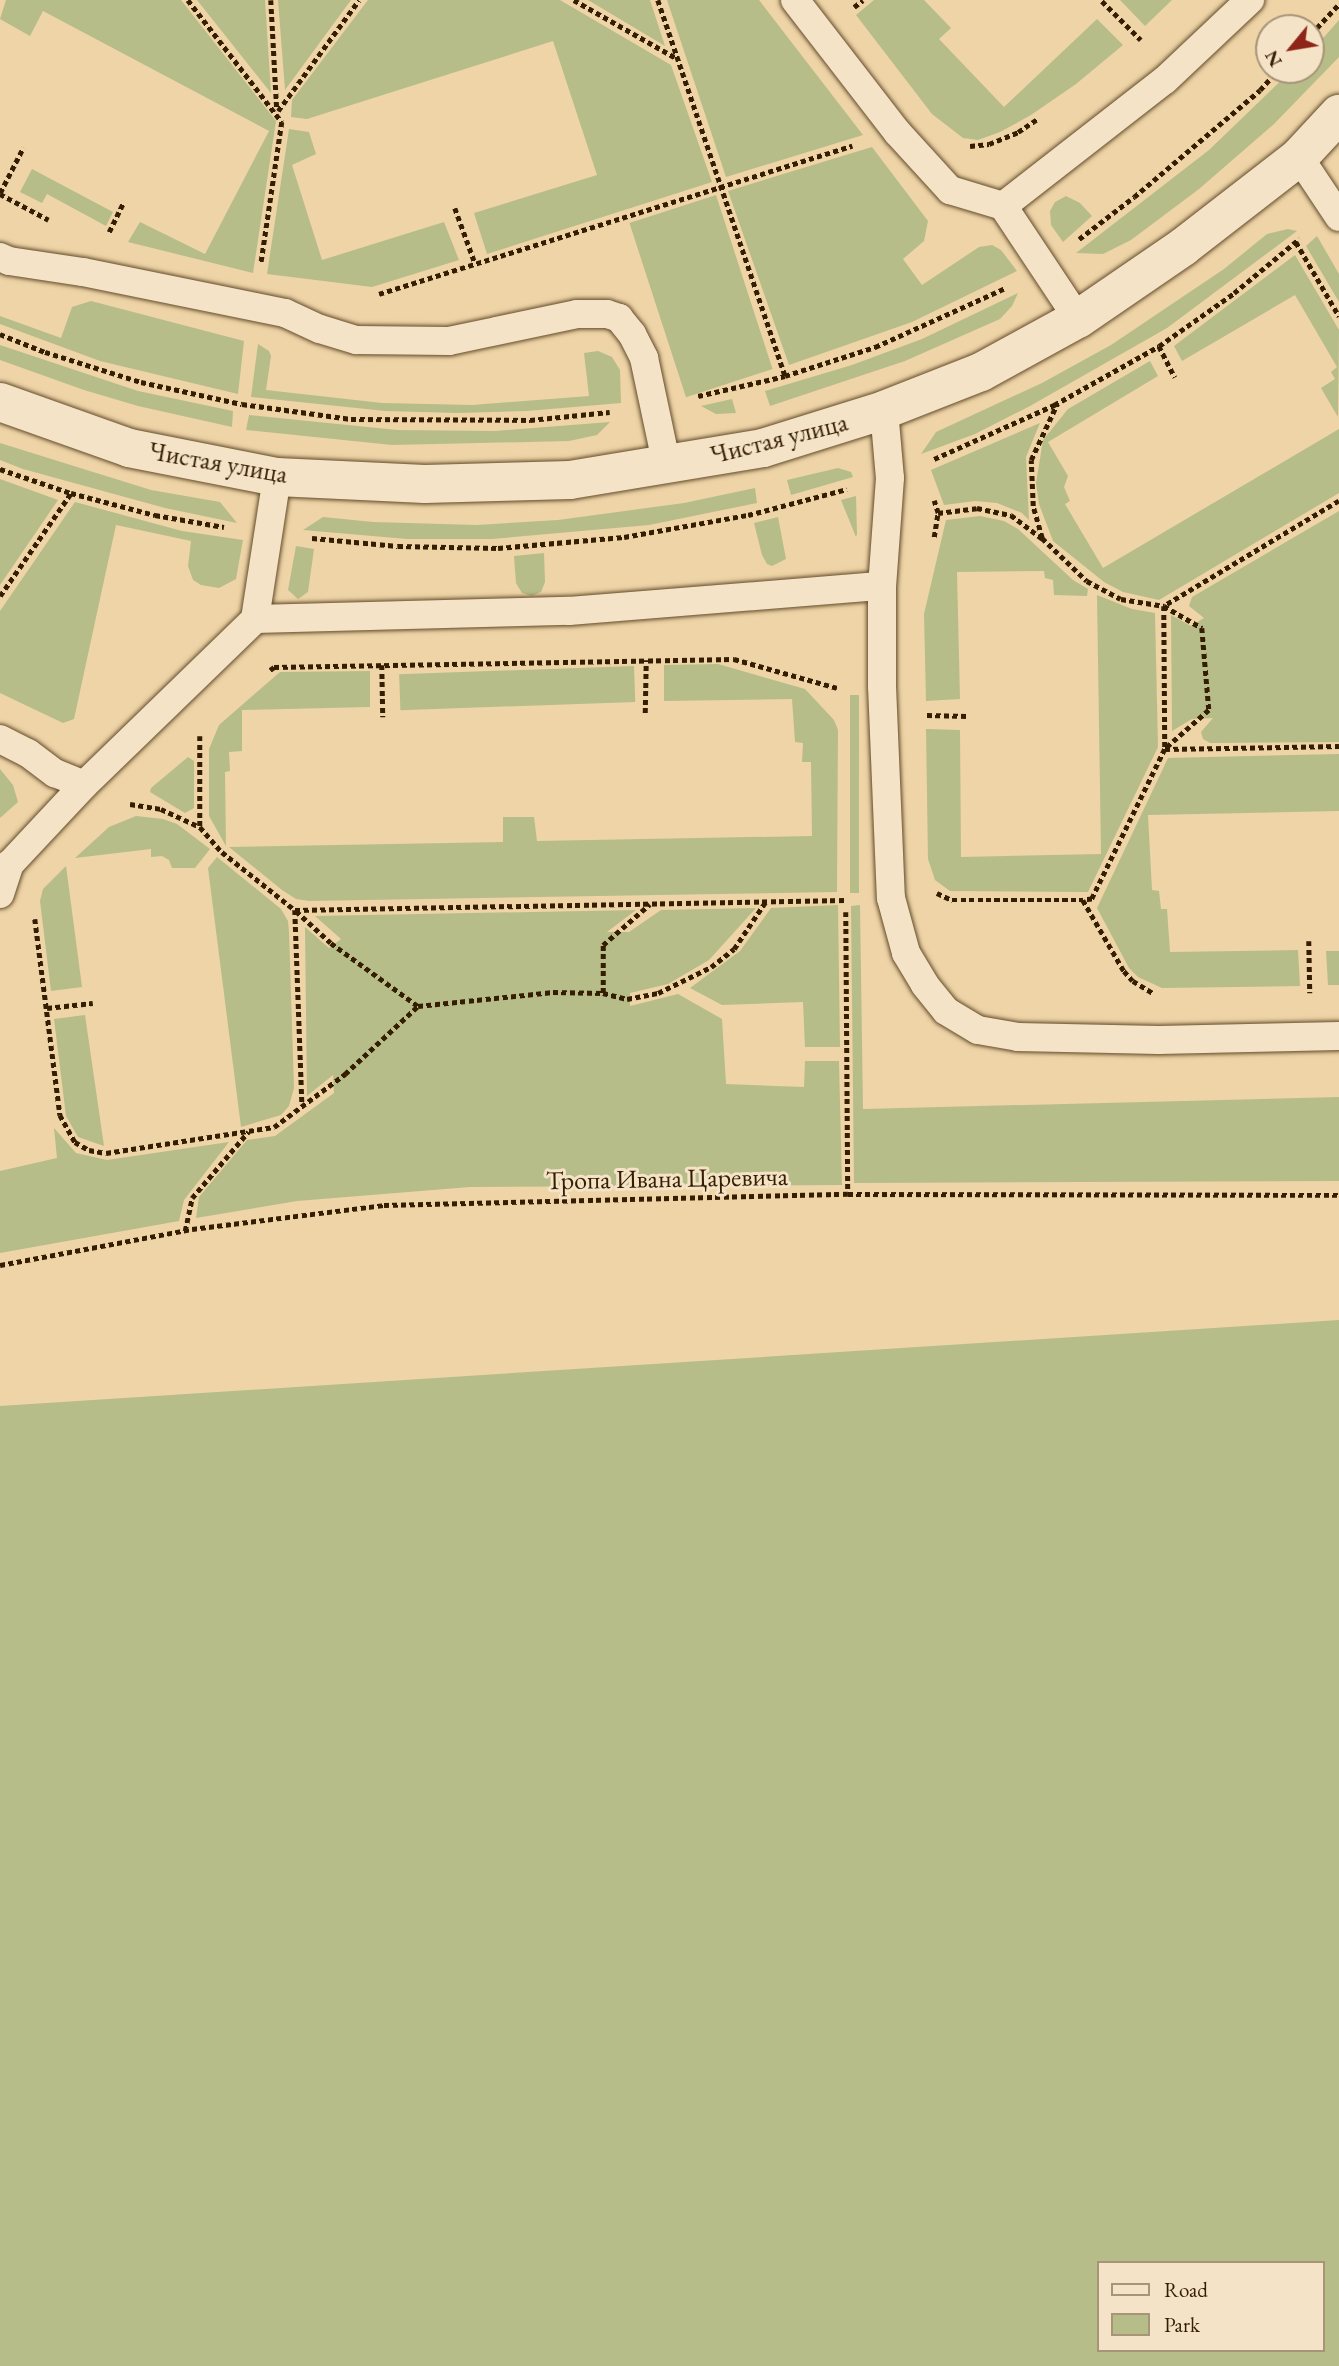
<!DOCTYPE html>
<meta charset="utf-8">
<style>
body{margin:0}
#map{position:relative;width:1339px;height:2366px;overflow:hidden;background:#eed4a7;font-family:"EB Garamond",serif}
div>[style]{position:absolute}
.green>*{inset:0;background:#b6bd89;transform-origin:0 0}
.path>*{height:4.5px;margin-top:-2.25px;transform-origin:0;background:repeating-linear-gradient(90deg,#351d00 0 5px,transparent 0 8.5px)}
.roads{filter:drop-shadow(0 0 2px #634b2a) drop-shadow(0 0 2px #634b2a)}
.lane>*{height:28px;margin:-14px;padding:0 14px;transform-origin:14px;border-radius:14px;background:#f4e3c6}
.street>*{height:38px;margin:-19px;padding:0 19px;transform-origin:19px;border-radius:19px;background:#f4e3c6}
span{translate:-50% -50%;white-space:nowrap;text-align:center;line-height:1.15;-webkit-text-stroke:6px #f4e3c6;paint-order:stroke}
.street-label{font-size:26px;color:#351d00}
.legend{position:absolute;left:1097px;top:2261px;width:228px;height:91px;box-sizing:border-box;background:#f4e3c6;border:2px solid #a89477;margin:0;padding:9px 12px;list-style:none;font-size:21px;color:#351d00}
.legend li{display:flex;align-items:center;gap:14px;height:35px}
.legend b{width:35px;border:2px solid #a89477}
.north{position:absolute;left:1255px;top:14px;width:70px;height:70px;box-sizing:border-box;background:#f4e3c6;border:2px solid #a89477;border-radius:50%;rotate:240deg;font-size:19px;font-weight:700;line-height:28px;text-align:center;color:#351d00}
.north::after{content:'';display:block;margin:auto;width:24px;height:32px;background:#8f2418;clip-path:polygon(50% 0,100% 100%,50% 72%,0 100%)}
</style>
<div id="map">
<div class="green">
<div style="clip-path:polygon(6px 0,181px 0,276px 121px,253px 273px,128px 242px,140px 222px,205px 254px,269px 131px,43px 11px,30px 36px,0 19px)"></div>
<div style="clip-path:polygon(197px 0,265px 0,271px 93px)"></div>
<div style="clip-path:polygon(278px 0,351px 0,285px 90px)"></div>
<div style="clip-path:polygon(368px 0,560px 0,671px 65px,712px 182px,487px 254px,474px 213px,597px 175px,553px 41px,307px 119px,291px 117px,292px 100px)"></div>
<div style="clip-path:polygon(588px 0,650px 0,665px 46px)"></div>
<div style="clip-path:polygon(667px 0,759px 0,863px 135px,726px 177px)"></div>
<div style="clip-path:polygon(874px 0,924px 0,951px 28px,939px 39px,1004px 107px,1097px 19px,1123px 45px,1076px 84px,1031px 115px,1000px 132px,978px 140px,963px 138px,932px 114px,856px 15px)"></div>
<div style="clip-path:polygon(1120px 0,1172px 0,1145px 26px)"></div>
<div style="clip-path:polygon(1339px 20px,1339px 57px,1273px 125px,1199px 189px,1131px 240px,1103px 254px,1076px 253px,1209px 150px,1292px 70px,1311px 70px,1311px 52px)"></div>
<div style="clip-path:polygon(289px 129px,309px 132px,316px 154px,292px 165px,322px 260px,444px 222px,459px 260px,372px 287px,267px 274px)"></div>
<div style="clip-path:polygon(872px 147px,928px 221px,924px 241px,903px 259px,922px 285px,979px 247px,992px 245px,1001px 250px,1017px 271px,912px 322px,789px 365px,728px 191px)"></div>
<div style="clip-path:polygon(32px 169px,113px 212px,106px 226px,47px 194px,42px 203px,20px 192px)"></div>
<div style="left:716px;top:195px;width:183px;height:91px;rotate:72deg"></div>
<div style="clip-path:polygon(1066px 196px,1080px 203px,1092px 216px,1063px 242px,1051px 225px,1050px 211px,1055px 202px)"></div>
<div style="clip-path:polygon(1288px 229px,1297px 231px,1167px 328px,1030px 406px,975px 434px,921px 454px,936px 432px,1042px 383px,1111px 345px,1224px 269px,1267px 234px)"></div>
<div style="clip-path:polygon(1317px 236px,1339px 274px,1339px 302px,1306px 246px)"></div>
<div style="clip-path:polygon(1295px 255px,1339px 330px,1338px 417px,1321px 388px,1335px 379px,1331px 372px,1337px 367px,1295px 295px,1182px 361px,1174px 346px)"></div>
<div style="clip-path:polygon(1018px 293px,1012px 306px,1000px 319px,905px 361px,770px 406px,765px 391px,852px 365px,922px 339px)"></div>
<div style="clip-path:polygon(91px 301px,244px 341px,238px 394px,100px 361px,0 324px,0 316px,61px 338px,72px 307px)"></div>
<div style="clip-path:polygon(258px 344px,269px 351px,271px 356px,266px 390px,382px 403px,472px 405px,589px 396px,584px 353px,598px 351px,612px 357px,620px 370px,621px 403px,527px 411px,458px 413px,385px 411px,251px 397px)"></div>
<div style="clip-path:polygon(0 345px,138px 391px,233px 411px,232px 427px,138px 406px,84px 390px,0 360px)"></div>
<div style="clip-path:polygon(1150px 361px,1158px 376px,1048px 442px,1068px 476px,1064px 487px,1070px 501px,1065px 504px,1103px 568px,1339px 429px,1339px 493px,1159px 600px,1123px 592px,1104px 582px,1053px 541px,1039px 504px,1036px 483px,1043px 440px,1068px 409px)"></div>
<div style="clip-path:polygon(732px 399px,736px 413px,716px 414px,701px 406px)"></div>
<div style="clip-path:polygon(249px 415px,397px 430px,495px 431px,610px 422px,597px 435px,569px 441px,392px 445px,246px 430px)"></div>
<div style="clip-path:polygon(1040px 423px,1026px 457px,1029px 520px,1022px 513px,997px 503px,975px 501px,944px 505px,931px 470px)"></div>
<div style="clip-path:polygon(0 443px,151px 490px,220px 502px,237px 523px,165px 508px,23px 469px,0 460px)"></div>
<div style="clip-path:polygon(838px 468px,851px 472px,853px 477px,791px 495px,787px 480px)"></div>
<div style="clip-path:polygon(0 479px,58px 500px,0 585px)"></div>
<div style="clip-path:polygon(755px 488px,757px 503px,649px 525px,492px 539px,407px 539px,303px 530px,323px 517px,373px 522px,477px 525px,558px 520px,684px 503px)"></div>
<div style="clip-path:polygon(856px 496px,857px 534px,856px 537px,841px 500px)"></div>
<div style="clip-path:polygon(75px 502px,182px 531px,243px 540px,236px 579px,219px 588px,201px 585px,193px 580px,188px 566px,191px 541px,116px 525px,74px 719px,63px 723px,0 693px,0 611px)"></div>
<div style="clip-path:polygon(1339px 511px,1339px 742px,1210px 743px,1203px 739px,1201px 732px,1213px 718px,1192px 719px,1172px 731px,1171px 615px,1191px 626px,1204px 618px,1189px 606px,1192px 597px)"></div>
<div style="clip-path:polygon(980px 516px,1004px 521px,1018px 529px,1073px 580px,1088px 589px,1087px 596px,1054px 595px,1053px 580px,1045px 578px,1044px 571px,957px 572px,960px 699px,926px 701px,924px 614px,946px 520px)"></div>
<div style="clip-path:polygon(778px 517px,786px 559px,772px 566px,767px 564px,762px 555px,754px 523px)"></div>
<div style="clip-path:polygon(296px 546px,314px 549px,308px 592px,298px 599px,288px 590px)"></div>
<div style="clip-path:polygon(544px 553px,545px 582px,541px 592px,532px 596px,522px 593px,516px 583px,514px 556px)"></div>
<div style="clip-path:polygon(1097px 595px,1132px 609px,1155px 613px,1158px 747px,1088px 892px,950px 891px,935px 880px,928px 859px,926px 729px,960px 730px,961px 857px,1101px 854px)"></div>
<div style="clip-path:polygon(718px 664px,805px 689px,834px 720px,838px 730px,837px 892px,309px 901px,296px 899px,282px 890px,229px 847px,503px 842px,503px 817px,534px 817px,537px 841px,812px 836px,811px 762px,802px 762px,803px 743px,795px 742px,792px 699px,664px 701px,664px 665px)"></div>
<div style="left:634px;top:666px;width:36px;height:235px;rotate:88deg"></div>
<div style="clip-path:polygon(370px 671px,370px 707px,242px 710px,242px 751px,229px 752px,230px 771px,225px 772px,226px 846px,209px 816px,209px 749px,219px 725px,280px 672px)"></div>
<div style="left:850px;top:695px;width:9px;height:198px"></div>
<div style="clip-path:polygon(1339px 754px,1339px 811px,1148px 815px,1152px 890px,1159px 891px,1161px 909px,1167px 909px,1170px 952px,1298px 950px,1300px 986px,1162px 988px,1138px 977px,1129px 968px,1097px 908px,1168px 758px)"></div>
<div style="clip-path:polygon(188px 757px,194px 761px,194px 808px,185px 813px,150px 792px,151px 788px)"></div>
<div style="clip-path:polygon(0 769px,13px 785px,18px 802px,0 818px)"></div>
<div style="clip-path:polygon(136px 816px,163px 819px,177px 824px,210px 849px,195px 868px,172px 868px,169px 860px,162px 856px,151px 857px,151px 849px,75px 858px,109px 827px)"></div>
<div style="clip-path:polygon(217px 857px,281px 909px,288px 921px,289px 932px,294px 1088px,289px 1106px,281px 1115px,241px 1127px,208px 868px)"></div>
<div style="clip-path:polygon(66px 866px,82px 987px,51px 991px,40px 901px,43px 889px)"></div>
<div style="clip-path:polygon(838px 905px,840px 1047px,805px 1047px,803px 1002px,722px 1005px,690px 988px,740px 951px,771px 908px)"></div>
<div style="clip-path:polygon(860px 905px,863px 1109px,1339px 1097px,1339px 1181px,854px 1183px,851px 906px)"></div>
<div style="clip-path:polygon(756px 908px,709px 960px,668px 984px,630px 993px,630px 1006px,678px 994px,722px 1019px,726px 1084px,804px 1087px,805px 1061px,839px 1061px,842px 1185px,470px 1187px,297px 1201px,196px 1218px,199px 1197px,247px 1140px,275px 1136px,334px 1093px,333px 1075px,307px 1096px,305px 927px,329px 948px,341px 939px,315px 916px,636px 910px,607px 932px,629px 932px,661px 910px)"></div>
<div style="clip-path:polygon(1326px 951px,1339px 951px,1339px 985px,1328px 985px)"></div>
<div style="clip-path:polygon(85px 1015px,104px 1146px,78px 1137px,66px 1116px,54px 1019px)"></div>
<div style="clip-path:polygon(54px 1128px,76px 1153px,107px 1160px,229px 1142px,184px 1200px,179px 1221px,0 1253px,0 1171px,57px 1158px)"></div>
<div style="clip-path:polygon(evenodd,1339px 1320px,1339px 2366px,0 2366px,0 1406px,1339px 1320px,1099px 2263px,1323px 2263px,1323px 2350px,1099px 2350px,1099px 2263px)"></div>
</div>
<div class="path">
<div style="left:188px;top:0;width:154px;rotate:52.4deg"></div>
<div style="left:282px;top:122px;width:144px;rotate:98.4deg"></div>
<div style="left:271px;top:0;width:111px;rotate:86.9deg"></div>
<div style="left:574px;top:0;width:117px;rotate:29.6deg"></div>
<div style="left:658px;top:0;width:397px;rotate:71.3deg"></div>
<div style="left:1102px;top:1px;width:55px;rotate:45deg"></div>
<div style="left:854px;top:7px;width:11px;rotate:-38deg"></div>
<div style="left:1311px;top:34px;width:41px;rotate:-47deg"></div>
<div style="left:278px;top:111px;width:137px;rotate:-53.9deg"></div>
<div style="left:970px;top:146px;width:19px;rotate:-6deg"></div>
<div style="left:989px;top:144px;width:31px;rotate:-22deg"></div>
<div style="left:1018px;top:132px;width:25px;rotate:-34deg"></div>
<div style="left:0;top:193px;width:51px;rotate:-62.9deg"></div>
<div style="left:0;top:194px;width:55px;rotate:28deg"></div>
<div style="left:455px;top:208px;width:59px;rotate:70deg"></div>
<div style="left:109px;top:232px;width:34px;rotate:-64deg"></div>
<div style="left:1079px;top:239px;width:69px;rotate:-37.4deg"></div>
<div style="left:1134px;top:197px;width:165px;rotate:-40.3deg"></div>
<div style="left:1260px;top:90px;width:27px;rotate:-48deg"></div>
<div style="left:1296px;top:242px;width:86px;rotate:59.8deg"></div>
<div style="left:379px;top:294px;width:496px;rotate:-17.4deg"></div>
<div style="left:0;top:334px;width:48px;rotate:21.8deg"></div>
<div style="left:45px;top:352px;width:101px;rotate:17.4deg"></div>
<div style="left:141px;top:382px;width:103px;rotate:12.3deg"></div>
<div style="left:242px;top:404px;width:110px;rotate:7.8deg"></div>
<div style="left:351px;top:419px;width:179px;rotate:0.3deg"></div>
<div style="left:530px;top:420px;width:80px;rotate:-5.7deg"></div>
<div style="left:1159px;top:346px;width:35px;rotate:63deg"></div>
<div style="left:698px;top:396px;width:89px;rotate:-12.9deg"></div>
<div style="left:785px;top:376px;width:95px;rotate:-17.9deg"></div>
<div style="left:875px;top:347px;width:143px;rotate:-24.4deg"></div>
<div style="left:934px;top:459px;width:132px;rotate:-24.2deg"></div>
<div style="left:1054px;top:405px;width:120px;rotate:-29.3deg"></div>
<div style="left:1159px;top:346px;width:92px;rotate:-35.2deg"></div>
<div style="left:1234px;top:293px;width:85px;rotate:-39.7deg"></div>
<div style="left:0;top:469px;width:75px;rotate:18.7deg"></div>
<div style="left:71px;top:493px;width:87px;rotate:14.7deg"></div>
<div style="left:155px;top:515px;width:70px;rotate:9.9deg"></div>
<div style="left:1339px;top:501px;width:204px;rotate:149deg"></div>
<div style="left:1164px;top:606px;width:143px;rotate:89.6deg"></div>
<div style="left:1165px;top:749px;width:174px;rotate:-1deg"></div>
<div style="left:938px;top:513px;width:39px;rotate:-7deg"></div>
<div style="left:977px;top:508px;width:35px;rotate:12deg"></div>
<div style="left:1011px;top:515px;width:39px;rotate:37deg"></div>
<div style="left:1042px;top:538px;width:62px;rotate:43.7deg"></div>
<div style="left:1087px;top:581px;width:38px;rotate:28deg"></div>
<div style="left:1121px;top:599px;width:44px;rotate:9.2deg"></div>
<div style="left:1164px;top:606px;width:44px;rotate:30.1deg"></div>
<div style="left:1202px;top:628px;width:82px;rotate:85.1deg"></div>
<div style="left:1209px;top:710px;width:59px;rotate:138.4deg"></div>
<div style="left:1165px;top:749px;width:167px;rotate:116deg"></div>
<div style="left:1092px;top:899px;width:9px;rotate:174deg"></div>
<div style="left:1083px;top:900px;width:82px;rotate:60deg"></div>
<div style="left:1124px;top:971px;width:13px;rotate:48deg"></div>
<div style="left:1133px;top:981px;width:23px;rotate:31deg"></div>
<div style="left:934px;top:537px;width:24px;rotate:-81deg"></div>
<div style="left:938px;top:513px;width:13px;rotate:-108deg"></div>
<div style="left:312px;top:538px;width:86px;rotate:5.3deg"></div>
<div style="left:398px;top:546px;width:100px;rotate:1.1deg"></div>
<div style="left:498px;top:548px;width:126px;rotate:-5deg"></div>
<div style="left:624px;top:537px;width:126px;rotate:-10.1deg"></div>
<div style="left:748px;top:515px;width:102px;rotate:-14.7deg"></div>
<div style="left:1042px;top:538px;width:33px;rotate:-106deg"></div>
<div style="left:1033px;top:506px;width:46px;rotate:-92.5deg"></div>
<div style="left:1031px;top:460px;width:62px;rotate:-65.1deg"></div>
<div style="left:0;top:596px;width:125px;rotate:-55.4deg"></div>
<div style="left:382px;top:665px;width:52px;rotate:88.9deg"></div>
<div style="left:270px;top:670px;width:5px;rotate:-37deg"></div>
<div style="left:274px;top:667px;width:460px;rotate:-1deg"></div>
<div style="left:734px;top:659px;width:107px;rotate:15.7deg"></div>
<div style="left:645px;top:713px;width:53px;rotate:-88.9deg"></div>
<div style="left:927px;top:715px;width:40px;rotate:1.4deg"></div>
<div style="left:200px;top:736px;width:91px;rotate:90deg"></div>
<div style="left:200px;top:827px;width:33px;rotate:49deg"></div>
<div style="left:222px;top:852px;width:93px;rotate:38.5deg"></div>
<div style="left:295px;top:910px;width:551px;rotate:-1.04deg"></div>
<div style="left:130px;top:804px;width:31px;rotate:9deg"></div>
<div style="left:161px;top:809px;width:43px;rotate:24.8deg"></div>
<div style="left:937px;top:893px;width:17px;rotate:25deg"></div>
<div style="left:952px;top:900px;width:131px"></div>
<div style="left:295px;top:910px;width:195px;rotate:87.9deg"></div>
<div style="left:296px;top:911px;width:47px;rotate:42.4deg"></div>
<div style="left:331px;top:943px;width:107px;rotate:35.9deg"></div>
<div style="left:846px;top:912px;width:282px;rotate:89.6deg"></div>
<div style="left:35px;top:919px;width:198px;rotate:82.7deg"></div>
<div style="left:60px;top:1115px;width:31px;rotate:61deg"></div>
<div style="left:75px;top:1142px;width:16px;rotate:30deg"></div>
<div style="left:89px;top:1150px;width:17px;rotate:10deg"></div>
<div style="left:106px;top:1153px;width:170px;rotate:-8.8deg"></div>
<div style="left:274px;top:1127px;width:89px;rotate:-36.7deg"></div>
<div style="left:345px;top:1074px;width:100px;rotate:-43deg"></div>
<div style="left:418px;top:1006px;width:136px;rotate:-5.9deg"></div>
<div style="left:553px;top:992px;width:50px;rotate:1.1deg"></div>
<div style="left:603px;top:993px;width:25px;rotate:14deg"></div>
<div style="left:627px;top:999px;width:32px;rotate:-11deg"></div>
<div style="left:658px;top:993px;width:59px;rotate:-26.1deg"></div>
<div style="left:711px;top:967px;width:29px;rotate:-38deg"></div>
<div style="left:734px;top:949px;width:58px;rotate:-56.3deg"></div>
<div style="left:1309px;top:941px;width:52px;rotate:88.9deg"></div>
<div style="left:603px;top:993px;width:48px;rotate:-90deg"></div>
<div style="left:603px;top:945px;width:62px;rotate:-41.1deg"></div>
<div style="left:47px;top:1008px;width:46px;rotate:-6.2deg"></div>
<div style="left:185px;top:1231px;width:34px;rotate:-78deg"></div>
<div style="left:192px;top:1198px;width:87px;rotate:-49.7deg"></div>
<div style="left:0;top:1265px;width:195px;rotate:-10.6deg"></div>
<div style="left:192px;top:1229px;width:193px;rotate:-7.1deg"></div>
<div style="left:384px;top:1205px;width:464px;rotate:-1.4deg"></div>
<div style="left:848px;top:1194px;width:491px;rotate:0.1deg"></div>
</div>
<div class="roads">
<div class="lane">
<div style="left:795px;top:0;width:167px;rotate:52.3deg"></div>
<div style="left:897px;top:132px;width:79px;rotate:47.6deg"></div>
<div style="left:950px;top:190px;width:55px;rotate:16.8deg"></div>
<div style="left:1003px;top:206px;width:136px;rotate:56.4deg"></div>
<div style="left:1299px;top:157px;width:72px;rotate:56.3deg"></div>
<div style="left:1003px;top:206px;width:205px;rotate:-37.9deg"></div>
<div style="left:1165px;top:80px;width:117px;rotate:-43.3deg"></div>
<div style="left:0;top:257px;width:10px;rotate:24deg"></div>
<div style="left:9px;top:261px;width:75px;rotate:8.5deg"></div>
<div style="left:83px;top:272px;width:206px;rotate:11.5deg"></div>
<div style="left:285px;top:313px;width:38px;rotate:25deg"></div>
<div style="left:320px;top:329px;width:38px;rotate:17deg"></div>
<div style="left:356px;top:340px;width:93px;rotate:0.6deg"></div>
<div style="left:449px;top:341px;width:131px;rotate:-11.9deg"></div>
<div style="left:577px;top:314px;width:30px"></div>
<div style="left:607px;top:314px;width:13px;rotate:18deg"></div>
<div style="left:619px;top:318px;width:21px;rotate:51deg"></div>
<div style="left:632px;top:334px;width:27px;rotate:63deg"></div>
<div style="left:644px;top:358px;width:110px;rotate:78deg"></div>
<div style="left:884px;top:410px;width:68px;rotate:85deg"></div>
<div style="left:890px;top:478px;width:108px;rotate:94.2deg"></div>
<div style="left:882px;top:586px;width:100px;rotate:90deg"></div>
<div style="left:882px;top:686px;width:212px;rotate:87.6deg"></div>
<div style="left:891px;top:898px;width:57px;rotate:74.7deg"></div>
<div style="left:906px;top:953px;width:37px;rotate:59deg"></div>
<div style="left:925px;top:985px;width:33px;rotate:51deg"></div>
<div style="left:946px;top:1011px;width:37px;rotate:31deg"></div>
<div style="left:978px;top:1030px;width:41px;rotate:9.9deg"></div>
<div style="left:1018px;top:1037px;width:141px;rotate:1.2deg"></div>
<div style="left:1159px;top:1040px;width:180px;rotate:-1.3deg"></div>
<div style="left:255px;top:619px;width:314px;rotate:-1.5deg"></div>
<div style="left:569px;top:611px;width:314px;rotate:-4.6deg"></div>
<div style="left:0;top:739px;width:31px;rotate:27deg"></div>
<div style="left:28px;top:753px;width:34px;rotate:37deg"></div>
<div style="left:55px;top:773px;width:31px;rotate:22deg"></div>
<div style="left:0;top:894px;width:32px;rotate:-72deg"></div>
<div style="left:10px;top:864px;width:108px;rotate:-46.9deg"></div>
<div style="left:84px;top:785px;width:238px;rotate:-44.1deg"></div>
<div style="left:255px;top:619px;width:144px;rotate:-81.2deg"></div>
</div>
<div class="street">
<div style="left:0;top:402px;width:137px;rotate:19.6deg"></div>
<div style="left:129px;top:448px;width:151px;rotate:11.1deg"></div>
<div style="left:277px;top:477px;width:148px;rotate:2.7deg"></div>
<div style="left:425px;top:484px;width:145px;rotate:-1.6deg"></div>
<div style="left:570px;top:480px;width:196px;rotate:-9.4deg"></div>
<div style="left:763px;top:448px;width:127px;rotate:-17.4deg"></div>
<div style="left:884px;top:410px;width:104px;rotate:-21.4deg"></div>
<div style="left:981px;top:372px;width:111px;rotate:-28.7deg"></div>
<div style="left:1078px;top:319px;width:127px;rotate:-34.4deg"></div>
<div style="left:1183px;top:247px;width:147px;rotate:-37.8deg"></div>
<div style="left:1299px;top:157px;width:59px;rotate:-47.1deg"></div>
</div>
</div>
<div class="street-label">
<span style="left:779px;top:439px;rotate:-14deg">Чистая улица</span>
<span style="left:218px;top:463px;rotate:10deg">Чистая улица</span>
<span style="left:667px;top:1179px;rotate:-1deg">Тропа Ивана Царевича</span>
</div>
<ul class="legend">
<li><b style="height:9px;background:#f4e3c6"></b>Road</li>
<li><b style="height:19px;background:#b6bd89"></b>Park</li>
</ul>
<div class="north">N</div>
</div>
